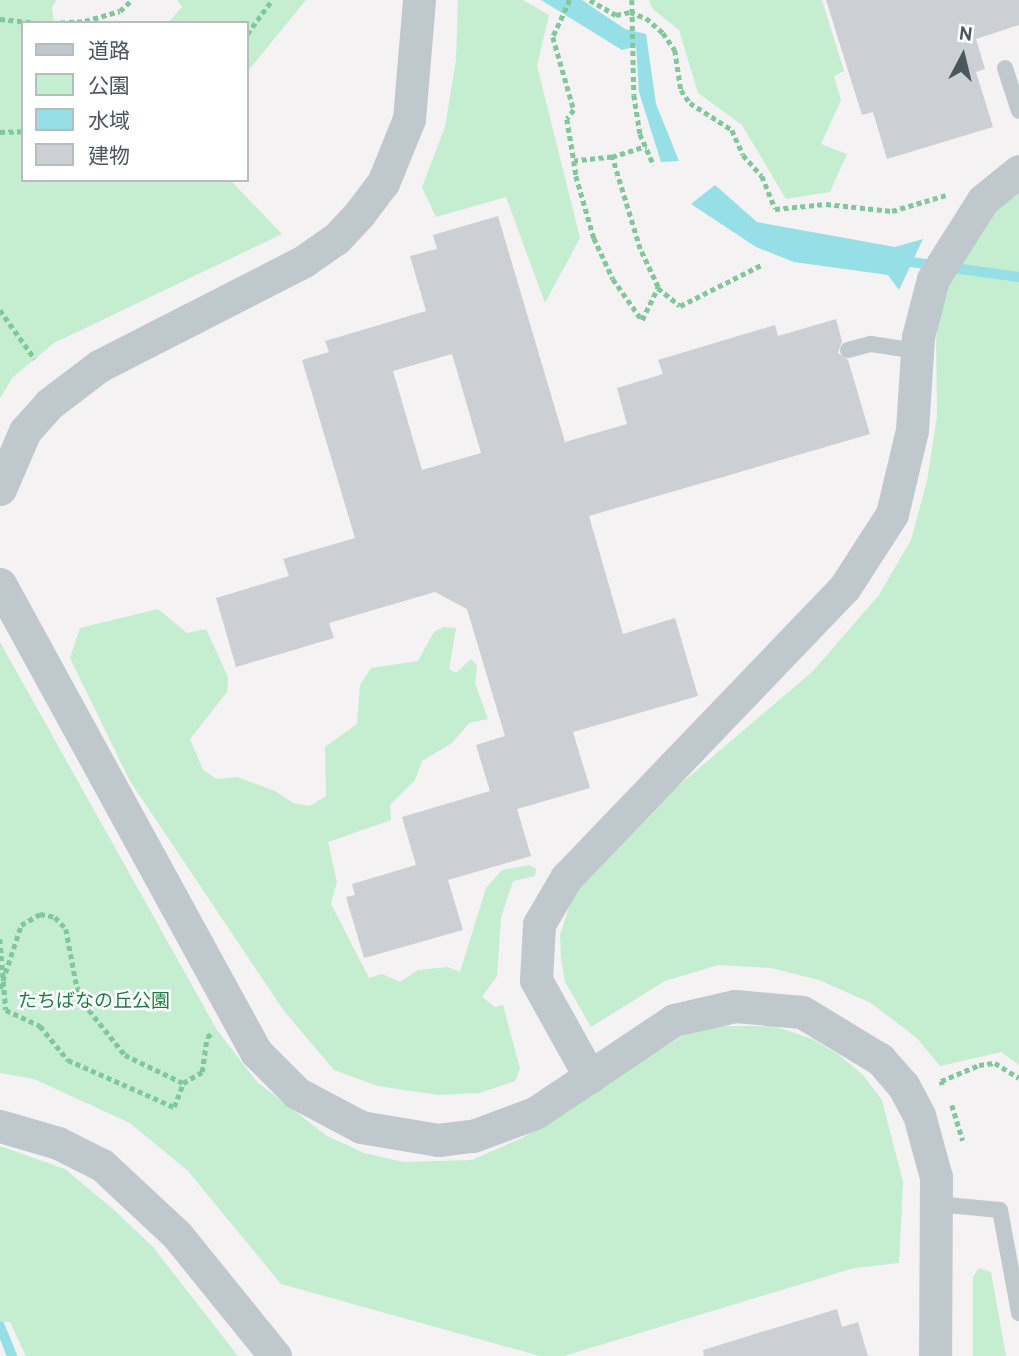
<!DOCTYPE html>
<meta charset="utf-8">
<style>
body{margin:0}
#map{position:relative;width:1019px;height:1356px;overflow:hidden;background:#f4f2f2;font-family:Overpass,"Noto Sans JP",sans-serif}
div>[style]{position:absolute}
.green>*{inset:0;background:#c5edd0}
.water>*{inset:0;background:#96dfe6}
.stream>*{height:10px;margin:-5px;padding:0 5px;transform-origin:5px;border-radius:5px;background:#96dfe6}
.building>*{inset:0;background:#ccd0d4}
.path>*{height:4.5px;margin-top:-2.25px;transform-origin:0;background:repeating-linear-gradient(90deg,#80c89c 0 5px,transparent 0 8.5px)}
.service>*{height:16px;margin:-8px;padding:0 8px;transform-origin:8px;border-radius:8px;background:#bfc8cd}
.minor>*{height:33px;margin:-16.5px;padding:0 16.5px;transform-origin:16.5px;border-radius:16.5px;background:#bfc8cd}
span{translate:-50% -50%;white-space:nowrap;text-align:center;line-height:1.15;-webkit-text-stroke:5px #fff;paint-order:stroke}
.park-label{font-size:19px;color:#207c43}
.legend{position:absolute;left:21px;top:21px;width:228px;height:161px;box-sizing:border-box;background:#fff;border:2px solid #b7bcbf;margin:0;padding:9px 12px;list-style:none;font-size:21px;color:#4b575e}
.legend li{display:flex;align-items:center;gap:14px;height:35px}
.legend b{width:35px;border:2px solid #b7bcbf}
.north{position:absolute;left:928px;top:21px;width:70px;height:70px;-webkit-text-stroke:5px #fff;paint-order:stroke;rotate:7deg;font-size:19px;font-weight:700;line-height:28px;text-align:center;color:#4b575e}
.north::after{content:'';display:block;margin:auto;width:24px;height:32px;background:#4b575e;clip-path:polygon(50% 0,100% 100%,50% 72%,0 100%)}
</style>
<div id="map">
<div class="green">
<div style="clip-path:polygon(0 0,56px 0,52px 8px,54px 23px,23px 23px,23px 180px,230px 180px,282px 234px,54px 343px,13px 377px,0 398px)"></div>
<div style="clip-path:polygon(177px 0,306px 0,247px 72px,247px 23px,168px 23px,182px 7px)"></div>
<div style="clip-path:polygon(458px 0,523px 0,549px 15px,537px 66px,580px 238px,545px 303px,506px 197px,436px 217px,422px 187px,445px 127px,456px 60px)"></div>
<div style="clip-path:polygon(649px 0,822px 0,844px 71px,834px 76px,841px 100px,821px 144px,847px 154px,830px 192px,786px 199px,742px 125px,698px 93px,679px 30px,653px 9px)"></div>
<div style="clip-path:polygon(1019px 191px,1019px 1065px,1001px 1052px,940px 1066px,917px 1038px,871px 1003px,819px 980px,771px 968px,718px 965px,665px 981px,591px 1027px,565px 982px,561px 958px,560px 935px,572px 898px,584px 878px,637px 821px,812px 672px,879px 595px,911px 540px,927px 481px,937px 416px,936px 340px,944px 289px,990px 216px)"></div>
<div style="clip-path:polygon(158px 609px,187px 633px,206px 629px,228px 677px,227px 692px,190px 739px,203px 770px,217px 779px,237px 777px,275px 791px,293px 803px,310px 806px,326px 796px,325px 747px,357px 724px,360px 685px,371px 668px,418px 661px,434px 632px,444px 627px,456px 628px,449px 669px,456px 673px,471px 659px,477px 666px,475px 683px,488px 719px,469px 723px,452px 743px,422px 761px,415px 780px,390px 805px,391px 820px,328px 842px,337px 882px,331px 904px,369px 978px,382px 974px,400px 982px,418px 970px,448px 967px,460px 972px,486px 888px,502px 870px,529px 865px,536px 869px,535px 876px,513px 881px,501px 918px,497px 976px,482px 997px,495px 1007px,503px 1005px,520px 1069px,515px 1081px,479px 1093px,438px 1095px,378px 1086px,334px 1070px,284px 1011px,130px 781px,70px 658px,80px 628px)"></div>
<div style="clip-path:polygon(0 642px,217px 1030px,257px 1082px,327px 1136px,364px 1153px,404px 1162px,472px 1160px,524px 1137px,687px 1033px,718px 1026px,774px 1026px,812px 1039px,839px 1055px,863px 1075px,882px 1100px,903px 1182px,899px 1263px,854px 1268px,564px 1356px,540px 1356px,281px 1284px,188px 1171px,130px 1123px,34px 1079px,0 1073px)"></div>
<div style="clip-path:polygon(0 1146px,65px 1169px,113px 1209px,153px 1247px,238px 1356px,26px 1356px,10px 1322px,0 1322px)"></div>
<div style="clip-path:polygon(979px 1268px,991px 1272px,1006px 1356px,973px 1356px,973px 1277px)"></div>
</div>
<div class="water">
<div style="clip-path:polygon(541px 0,582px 0,625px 29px,646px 34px,656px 104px,679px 161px,661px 162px,639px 92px,636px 46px,622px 50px)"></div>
<div style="clip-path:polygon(715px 185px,757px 222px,895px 247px,923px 239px,899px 290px,888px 275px,794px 262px,756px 247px,691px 204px)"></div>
</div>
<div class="stream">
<div style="left:911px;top:262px;width:109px;rotate:7.9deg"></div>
<div style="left:0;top:1326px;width:32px;rotate:68deg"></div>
</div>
<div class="building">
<div style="clip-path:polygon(826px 0,1019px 0,1019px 25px,976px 39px,985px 69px,976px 72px,993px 127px,887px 159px,873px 112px,862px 115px)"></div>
<div style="clip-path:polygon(evenodd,498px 216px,565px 442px,627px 424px,617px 388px,663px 374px,658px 360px,775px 325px,778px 336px,836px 319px,842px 341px,838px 353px,848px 360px,870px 434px,589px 516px,623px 634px,675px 618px,698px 696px,573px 732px,590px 788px,517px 809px,531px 856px,448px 880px,463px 930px,364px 958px,346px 897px,355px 895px,352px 884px,416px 865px,402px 817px,490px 791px,476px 745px,505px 736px,467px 609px,435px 592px,329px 623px,334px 638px,236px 667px,216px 598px,289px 576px,283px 559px,355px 538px,302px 360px,329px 352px,325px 341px,426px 311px,410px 256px,437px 249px,433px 235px,498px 216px,452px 354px,481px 453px,422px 470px,393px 371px,452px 354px)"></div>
<div style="clip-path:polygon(837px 1309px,842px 1327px,858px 1322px,868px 1356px,704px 1356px,703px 1350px)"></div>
</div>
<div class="path">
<div style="left:570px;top:0;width:41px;rotate:114.7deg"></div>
<div style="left:553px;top:37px;width:76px;rotate:74deg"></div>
<div style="left:574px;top:110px;width:11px;rotate:128deg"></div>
<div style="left:567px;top:119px;width:43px;rotate:80.5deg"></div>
<div style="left:574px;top:161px;width:15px;rotate:82deg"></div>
<div style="left:576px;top:176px;width:65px;rotate:73.8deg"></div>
<div style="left:594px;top:238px;width:45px;rotate:65.1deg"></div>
<div style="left:613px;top:279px;width:50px;rotate:54.7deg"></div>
<div style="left:642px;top:320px;width:37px;rotate:-64deg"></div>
<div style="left:658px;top:287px;width:42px;rotate:-115.3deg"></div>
<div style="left:640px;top:249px;width:96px;rotate:-106.9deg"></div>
<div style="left:612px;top:157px;width:38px;rotate:174deg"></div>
<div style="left:590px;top:0;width:30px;rotate:30deg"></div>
<div style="left:616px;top:15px;width:14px;rotate:-12deg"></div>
<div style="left:630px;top:12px;width:17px;rotate:21deg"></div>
<div style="left:646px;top:18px;width:23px;rotate:41deg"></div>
<div style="left:663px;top:33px;width:21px;rotate:55deg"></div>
<div style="left:675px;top:50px;width:40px;rotate:81.5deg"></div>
<div style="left:681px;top:90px;width:16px;rotate:55deg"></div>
<div style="left:690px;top:103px;width:50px;rotate:32.7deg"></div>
<div style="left:732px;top:130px;width:27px;rotate:66deg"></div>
<div style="left:743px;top:155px;width:28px;rotate:48deg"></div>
<div style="left:762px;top:176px;width:35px;rotate:68deg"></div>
<div style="left:775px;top:209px;width:51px;rotate:-5.6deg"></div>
<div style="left:826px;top:204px;width:66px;rotate:6.1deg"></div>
<div style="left:892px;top:211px;width:56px;rotate:-16.5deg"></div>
<div style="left:632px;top:0;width:95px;rotate:88.8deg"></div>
<div style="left:634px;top:95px;width:39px;rotate:81deg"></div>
<div style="left:640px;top:134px;width:34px;rotate:66deg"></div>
<div style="left:0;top:19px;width:36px;rotate:6deg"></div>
<div style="left:52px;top:23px;width:33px;rotate:-3deg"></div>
<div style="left:85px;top:21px;width:36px;rotate:-16deg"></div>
<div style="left:120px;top:11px;width:16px;rotate:-43deg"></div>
<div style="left:247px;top:34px;width:42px;rotate:-53.7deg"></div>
<div style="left:0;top:132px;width:23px;rotate:-2deg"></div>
<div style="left:612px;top:157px;width:36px;rotate:-18deg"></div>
<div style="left:658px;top:288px;width:28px;rotate:39deg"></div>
<div style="left:680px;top:306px;width:93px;rotate:-26.8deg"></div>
<div style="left:0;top:310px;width:60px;rotate:54.5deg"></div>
<div style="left:0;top:939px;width:71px;rotate:85.2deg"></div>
<div style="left:6px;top:1010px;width:38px;rotate:25deg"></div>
<div style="left:40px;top:1026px;width:44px;rotate:50.5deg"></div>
<div style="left:68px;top:1060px;width:116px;rotate:23.9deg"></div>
<div style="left:174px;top:1107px;width:26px;rotate:-69deg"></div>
<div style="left:0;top:989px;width:67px;rotate:-71.8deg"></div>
<div style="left:21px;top:925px;width:22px;rotate:-30deg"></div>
<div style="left:40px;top:914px;width:15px;rotate:11deg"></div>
<div style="left:55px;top:917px;width:16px;rotate:47deg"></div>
<div style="left:66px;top:929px;width:59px;rotate:79.3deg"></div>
<div style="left:77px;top:987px;width:26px;rotate:62deg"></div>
<div style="left:89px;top:1010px;width:58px;rotate:51.3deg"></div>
<div style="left:125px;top:1055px;width:64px;rotate:25.8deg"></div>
<div style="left:183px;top:1083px;width:22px;rotate:-30deg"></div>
<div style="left:202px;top:1072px;width:35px;rotate:-82deg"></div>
<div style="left:207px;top:1037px;width:5px;rotate:-37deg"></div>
<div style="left:942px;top:1085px;width:4px;rotate:-104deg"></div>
<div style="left:941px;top:1081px;width:41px;rotate:-22.8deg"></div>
<div style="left:979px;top:1065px;width:16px;rotate:-7deg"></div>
<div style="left:995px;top:1063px;width:28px;rotate:32deg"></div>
<div style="left:952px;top:1105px;width:37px;rotate:73deg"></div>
</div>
<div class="service">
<div style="left:1005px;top:68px;width:45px;rotate:72deg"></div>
<div style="left:848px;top:350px;width:24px;rotate:-15deg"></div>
<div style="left:871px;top:344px;width:47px;rotate:8.7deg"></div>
<div style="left:936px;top:1204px;width:64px;rotate:5.4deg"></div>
<div style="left:1000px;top:1210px;width:105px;rotate:79.5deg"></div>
</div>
<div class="minor">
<div style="left:0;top:489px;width:63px;rotate:-66.7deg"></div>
<div style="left:25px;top:431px;width:36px;rotate:-48deg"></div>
<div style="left:49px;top:404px;width:63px;rotate:-37.2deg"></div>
<div style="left:99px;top:366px;width:230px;rotate:-27.1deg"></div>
<div style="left:304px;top:261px;width:39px;rotate:-35deg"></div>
<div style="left:336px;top:239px;width:35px;rotate:-47deg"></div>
<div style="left:360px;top:213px;width:38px;rotate:-53deg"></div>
<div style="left:383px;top:183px;width:69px;rotate:-67.9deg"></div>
<div style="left:409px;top:119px;width:119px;rotate:-85.2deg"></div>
<div style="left:0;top:584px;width:533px;rotate:61.32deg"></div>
<div style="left:256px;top:1052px;width:58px;rotate:45deg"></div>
<div style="left:297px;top:1093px;width:72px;rotate:28deg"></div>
<div style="left:361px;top:1127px;width:78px;rotate:9.6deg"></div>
<div style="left:438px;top:1140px;width:35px;rotate:-7deg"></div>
<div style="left:473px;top:1136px;width:66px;rotate:-20.4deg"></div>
<div style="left:535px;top:1113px;width:167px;rotate:-33.8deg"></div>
<div style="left:674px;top:1020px;width:63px;rotate:-12.9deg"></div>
<div style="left:735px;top:1006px;width:67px;rotate:5.1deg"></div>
<div style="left:802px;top:1012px;width:91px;rotate:31.1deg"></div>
<div style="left:880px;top:1059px;width:35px;rotate:49deg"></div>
<div style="left:903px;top:1085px;width:34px;rotate:62deg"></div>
<div style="left:919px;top:1115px;width:64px;rotate:74.7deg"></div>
<div style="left:936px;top:1177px;width:179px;rotate:90.3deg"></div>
<div style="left:590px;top:1077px;width:111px;rotate:-119.1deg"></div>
<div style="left:536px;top:980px;width:56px;rotate:-86.9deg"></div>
<div style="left:539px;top:924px;width:53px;rotate:-59.6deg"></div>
<div style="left:566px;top:878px;width:403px;rotate:-46.2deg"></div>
<div style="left:845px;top:587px;width:87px;rotate:-57.2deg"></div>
<div style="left:892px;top:514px;width:86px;rotate:-76.6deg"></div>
<div style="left:912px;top:430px;width:93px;rotate:-86.3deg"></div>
<div style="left:918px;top:337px;width:60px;rotate:-75.5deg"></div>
<div style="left:933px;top:279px;width:93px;rotate:-57.7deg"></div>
<div style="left:983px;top:200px;width:46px;rotate:-38.9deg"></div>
<div style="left:0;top:1126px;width:60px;rotate:16.3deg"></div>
<div style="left:58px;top:1143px;width:49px;rotate:26.6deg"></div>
<div style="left:102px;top:1165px;width:103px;rotate:43deg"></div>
<div style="left:177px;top:1235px;width:156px;rotate:51deg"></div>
</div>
<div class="park-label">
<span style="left:94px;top:1003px">たちばなの丘公園</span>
</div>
<ul class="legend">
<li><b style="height:9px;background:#bfc8cd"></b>道路</li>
<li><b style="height:19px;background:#c5edd0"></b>公園</li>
<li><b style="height:19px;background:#96dfe6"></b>水域</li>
<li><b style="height:19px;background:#ccd0d4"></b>建物</li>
</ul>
<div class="north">N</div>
</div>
